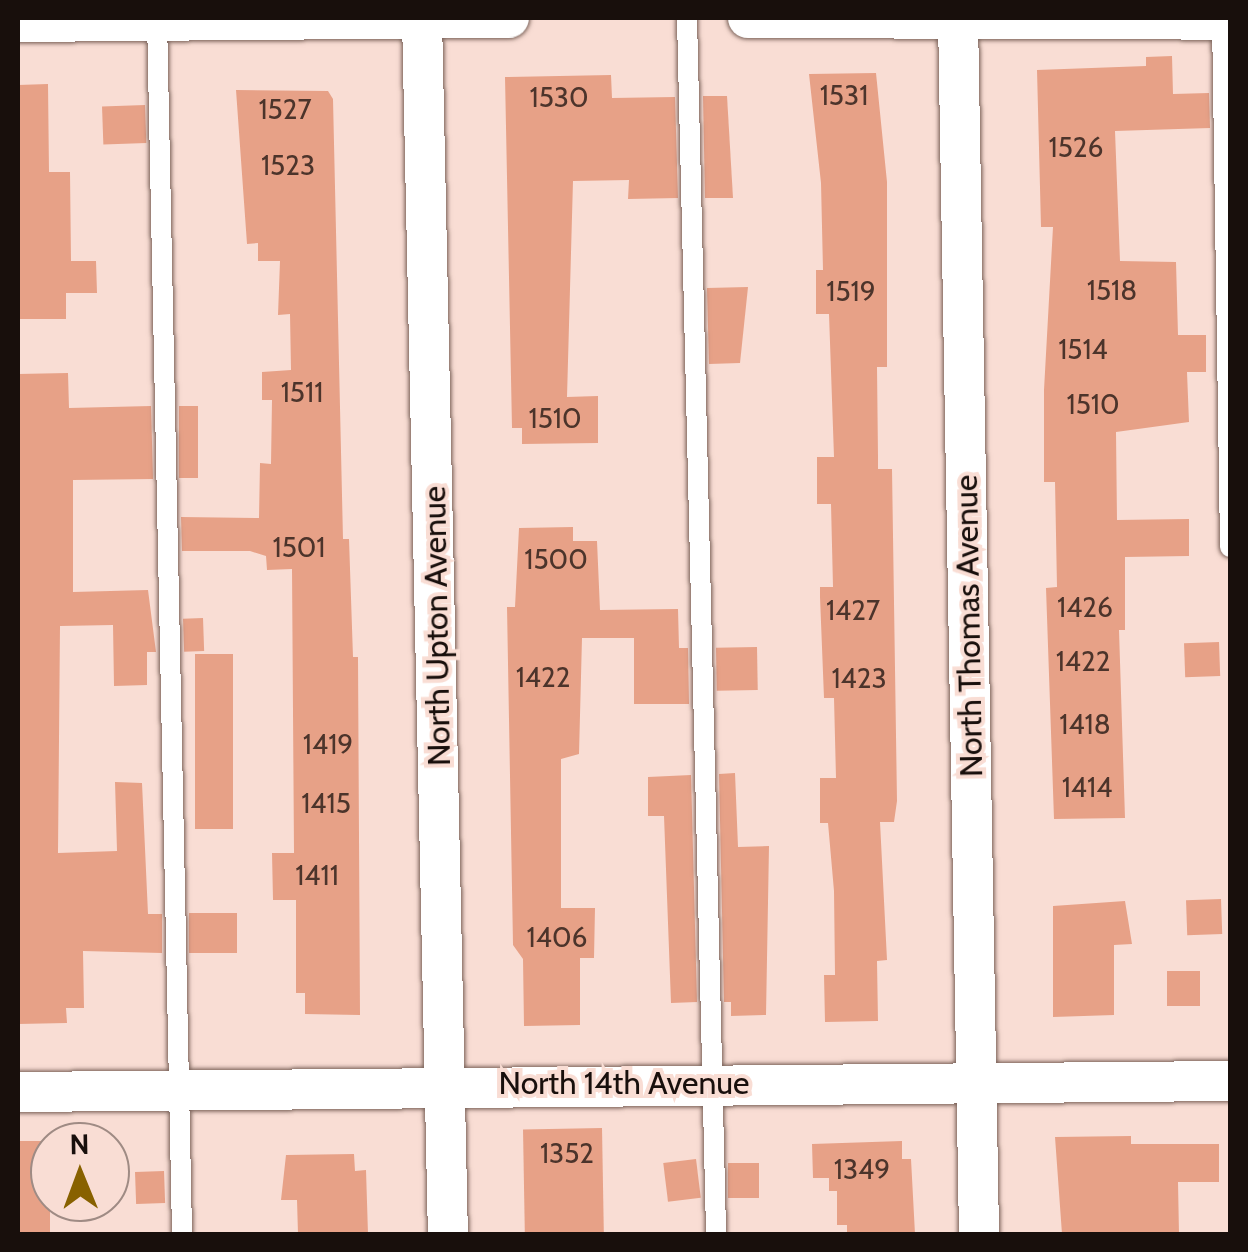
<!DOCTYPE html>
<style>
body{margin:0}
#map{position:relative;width:1248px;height:1252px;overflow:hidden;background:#f9ddd4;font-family:Cabin,sans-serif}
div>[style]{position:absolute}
.building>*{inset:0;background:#e7a187;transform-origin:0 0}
.roads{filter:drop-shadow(0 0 2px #7b635a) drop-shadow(0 0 2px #7b635a)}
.service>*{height:20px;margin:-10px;padding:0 10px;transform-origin:10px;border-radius:10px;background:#fff}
.minor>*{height:40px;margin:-20px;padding:0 20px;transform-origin:20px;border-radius:20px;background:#fff}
span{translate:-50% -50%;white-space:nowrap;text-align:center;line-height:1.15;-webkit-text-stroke:8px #f9ddd4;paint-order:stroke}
.number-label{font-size:28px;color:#4c342b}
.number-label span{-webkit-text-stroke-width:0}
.street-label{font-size:32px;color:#180f0c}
.frame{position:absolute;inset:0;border:20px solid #180f0c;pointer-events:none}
.north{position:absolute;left:30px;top:1122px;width:100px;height:100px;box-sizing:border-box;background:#f9ddd4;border:2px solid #9f8b84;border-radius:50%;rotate:359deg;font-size:28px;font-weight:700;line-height:40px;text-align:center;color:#180f0c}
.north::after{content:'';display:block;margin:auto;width:35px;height:45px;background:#886100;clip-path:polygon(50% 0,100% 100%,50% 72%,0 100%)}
</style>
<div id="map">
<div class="building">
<div style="clip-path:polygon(1172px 56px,1173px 94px,1209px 93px,1210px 128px,1115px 131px,1120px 261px,1176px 262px,1178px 335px,1206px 335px,1206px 372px,1187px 372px,1189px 422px,1116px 432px,1117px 520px,1189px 519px,1189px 556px,1125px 557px,1125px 630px,1119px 630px,1125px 818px,1054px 819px,1046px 588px,1057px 587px,1055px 482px,1044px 482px,1044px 390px,1053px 227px,1041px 227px,1037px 70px,1146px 66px,1146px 57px)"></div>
<div style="clip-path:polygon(876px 73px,887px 182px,887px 367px,877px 367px,878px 457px,878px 469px,892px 469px,897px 801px,894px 822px,880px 822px,887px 960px,877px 961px,878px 1021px,825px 1022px,824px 975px,835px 975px,834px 891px,828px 823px,820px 823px,820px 778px,836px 778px,834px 698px,824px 698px,820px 597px,820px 587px,833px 587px,831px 504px,817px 504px,817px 457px,834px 457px,829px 314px,816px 314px,816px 270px,823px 270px,821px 183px,809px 74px)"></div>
<div style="clip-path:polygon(611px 75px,612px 98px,675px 97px,678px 198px,628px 199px,629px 180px,573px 181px,567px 397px,598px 396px,598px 443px,522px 444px,522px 428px,512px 428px,505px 77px)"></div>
<div style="clip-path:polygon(48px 84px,49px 172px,70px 172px,71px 261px,96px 261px,97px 293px,66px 293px,66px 319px,18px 319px,18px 85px)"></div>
<div style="clip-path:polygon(236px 90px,328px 91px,333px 99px,343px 539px,349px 539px,353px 657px,358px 657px,360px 1015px,305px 1014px,305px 993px,296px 993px,296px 900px,273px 900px,272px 853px,294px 853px,292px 569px,267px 570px,266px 556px,250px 551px,182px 551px,181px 517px,259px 518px,260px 463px,271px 464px,272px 400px,262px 400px,262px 372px,291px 370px,290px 314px,278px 315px,280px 261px,258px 261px,258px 243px,247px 244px)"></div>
<div style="clip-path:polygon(703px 96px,727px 96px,733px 198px,705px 198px)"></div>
<div style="left:145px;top:105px;width:38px;height:43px;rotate:88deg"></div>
<div style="clip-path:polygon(748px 287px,740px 363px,709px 364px,707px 288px)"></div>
<div style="clip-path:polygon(68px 373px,69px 408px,151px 406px,153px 479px,73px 480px,73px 592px,148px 590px,156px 652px,147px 652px,147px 685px,114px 686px,113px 625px,60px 626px,58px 853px,117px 851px,115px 782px,142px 783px,148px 914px,162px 914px,162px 953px,83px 951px,84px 1008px,66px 1008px,67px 1023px,18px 1024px,18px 374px)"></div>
<div style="left:179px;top:406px;width:19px;height:72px"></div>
<div style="clip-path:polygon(573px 527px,573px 541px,597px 541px,600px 610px,678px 609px,679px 648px,688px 648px,689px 704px,634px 704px,634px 638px,582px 638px,579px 754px,561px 759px,561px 908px,595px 908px,594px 958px,580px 958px,580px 1025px,524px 1026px,523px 959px,513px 945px,507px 607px,515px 607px,519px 528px)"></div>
<div style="left:203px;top:618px;width:33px;height:20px;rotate:88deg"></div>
<div style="left:1219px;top:642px;width:34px;height:35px;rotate:88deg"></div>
<div style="left:757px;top:647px;width:43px;height:41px;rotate:89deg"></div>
<div style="left:195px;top:654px;width:38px;height:175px"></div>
<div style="clip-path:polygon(735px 773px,738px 847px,769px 846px,766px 1015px,731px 1016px,731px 1002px,724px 1002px,719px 774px)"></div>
<div style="clip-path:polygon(691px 775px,697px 1002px,671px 1003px,664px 816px,648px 816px,648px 777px)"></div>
<div style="left:1221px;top:899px;width:35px;height:35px;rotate:88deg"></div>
<div style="clip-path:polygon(1125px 901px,1132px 944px,1114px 945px,1114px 1015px,1053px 1017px,1053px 906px)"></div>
<div style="left:237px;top:913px;width:40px;height:48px;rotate:90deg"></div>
<div style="left:1167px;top:971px;width:33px;height:35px"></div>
<div style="left:602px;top:1128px;width:106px;height:79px;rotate:89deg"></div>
<div style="clip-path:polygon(1131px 1136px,1131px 1144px,1219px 1144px,1219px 1182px,1178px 1182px,1179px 1234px,1062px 1234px,1055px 1137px)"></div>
<div style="left:50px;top:1141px;width:93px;height:32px;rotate:90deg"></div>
<div style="clip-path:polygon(902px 1141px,902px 1159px,911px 1159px,915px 1234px,847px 1234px,847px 1225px,837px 1225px,837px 1191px,829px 1191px,829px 1178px,813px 1178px,812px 1144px)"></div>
<div style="clip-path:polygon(354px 1154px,355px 1171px,366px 1170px,368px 1234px,298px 1234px,297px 1200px,281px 1200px,286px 1155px)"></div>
<div style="left:696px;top:1159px;width:39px;height:33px;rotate:83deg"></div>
<div style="left:728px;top:1163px;width:31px;height:35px"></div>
<div style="left:164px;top:1171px;width:32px;height:29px;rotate:88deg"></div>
</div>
<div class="roads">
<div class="service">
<div style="left:157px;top:18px;width:1216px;rotate:88.82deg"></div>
<div style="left:687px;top:18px;width:1216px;rotate:88.63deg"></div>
<div style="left:1222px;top:18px;width:529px;rotate:89.13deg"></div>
</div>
<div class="minor">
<div style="left:422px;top:18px;width:1216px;rotate:88.78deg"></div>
<div style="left:748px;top:18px;width:482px;rotate:0.2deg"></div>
<div style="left:958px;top:18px;width:1216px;rotate:89.01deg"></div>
<div style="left:18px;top:22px;width:491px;rotate:-0.5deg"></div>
<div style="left:18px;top:1092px;width:1212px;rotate:-0.52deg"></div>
</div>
</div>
<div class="number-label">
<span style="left:844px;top:95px">1531</span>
<span style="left:559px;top:97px">1530</span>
<span style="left:285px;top:109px">1527</span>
<span style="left:1076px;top:147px">1526</span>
<span style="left:288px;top:165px">1523</span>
<span style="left:1112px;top:290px">1518</span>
<span style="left:851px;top:291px">1519</span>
<span style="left:1083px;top:349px">1514</span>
<span style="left:302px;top:392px">1511</span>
<span style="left:1093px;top:404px">1510</span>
<span style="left:555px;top:418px">1510</span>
<span style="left:299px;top:547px">1501</span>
<span style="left:556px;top:559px">1500</span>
<span style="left:1085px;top:607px">1426</span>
<span style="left:853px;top:610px">1427</span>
<span style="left:1083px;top:661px">1422</span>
<span style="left:543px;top:677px">1422</span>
<span style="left:859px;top:678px">1423</span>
<span style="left:1085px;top:724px">1418</span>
<span style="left:328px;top:744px">1419</span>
<span style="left:1087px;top:787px">1414</span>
<span style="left:326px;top:803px">1415</span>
<span style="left:317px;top:875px">1411</span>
<span style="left:557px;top:937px">1406</span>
<span style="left:567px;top:1153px">1352</span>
<span style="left:862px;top:1169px">1349</span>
</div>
<div class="street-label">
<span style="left:437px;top:626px;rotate:-91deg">North Upton Avenue</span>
<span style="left:969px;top:626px;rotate:-91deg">North Thomas Avenue</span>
<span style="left:624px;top:1083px">North 14th Avenue</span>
</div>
<div class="frame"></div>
<div class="north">N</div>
</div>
